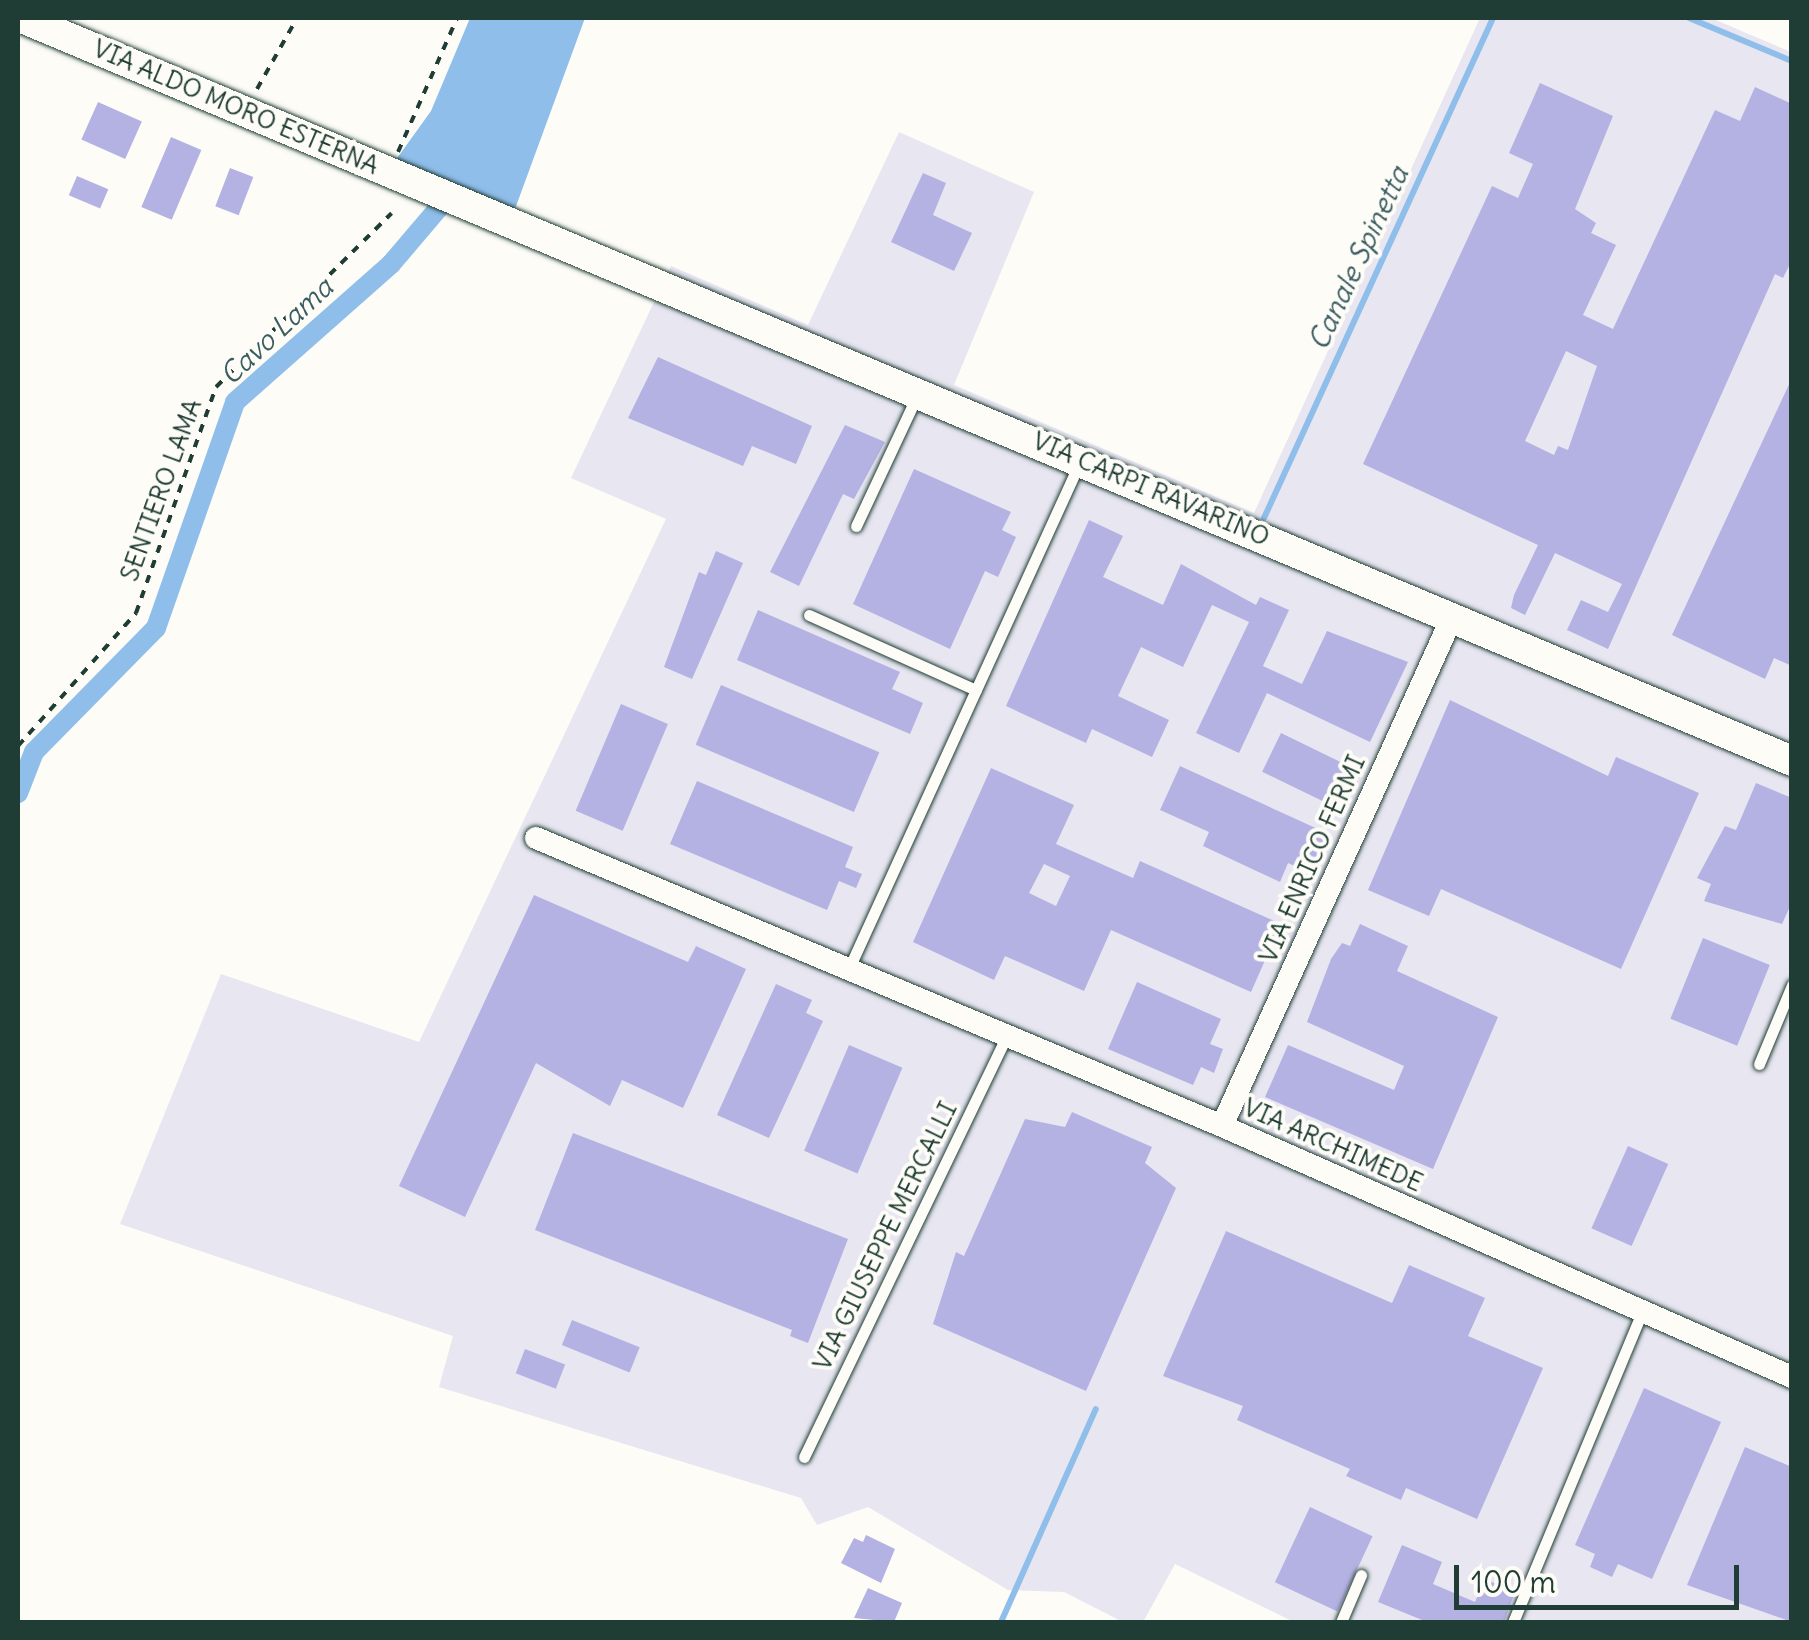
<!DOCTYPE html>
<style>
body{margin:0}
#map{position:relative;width:1809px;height:1640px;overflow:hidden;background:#fdfcf7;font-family:Delius,sans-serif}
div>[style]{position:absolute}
.built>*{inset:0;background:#e7e6f1}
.water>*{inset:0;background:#90beea}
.stream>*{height:6px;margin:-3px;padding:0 3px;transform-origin:3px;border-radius:3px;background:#90beea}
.canal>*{height:20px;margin:-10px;padding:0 10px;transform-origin:10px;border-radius:10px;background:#90beea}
.building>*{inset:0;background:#b4b2e3;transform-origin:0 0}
.path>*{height:4px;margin-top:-2px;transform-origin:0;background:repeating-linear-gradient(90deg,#1f3d34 0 8px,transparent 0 16px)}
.roads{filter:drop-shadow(0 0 2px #1f3d34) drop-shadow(0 0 2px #1f3d34)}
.service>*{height:11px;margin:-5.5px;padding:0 5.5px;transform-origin:5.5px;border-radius:5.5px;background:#fdfcf7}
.minor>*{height:22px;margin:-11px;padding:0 11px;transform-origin:11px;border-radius:11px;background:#fdfcf7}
.secondary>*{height:30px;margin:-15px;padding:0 15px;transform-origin:15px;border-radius:15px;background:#fdfcf7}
span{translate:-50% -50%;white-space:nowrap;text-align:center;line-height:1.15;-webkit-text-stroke:8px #fdfcf7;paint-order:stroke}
.street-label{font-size:25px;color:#1f3d34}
.water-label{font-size:28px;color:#3b5d62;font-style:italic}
.frame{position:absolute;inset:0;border:20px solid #1f3d34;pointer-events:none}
.scale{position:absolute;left:1454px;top:1565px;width:285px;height:45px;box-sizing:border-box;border:5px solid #1f3d34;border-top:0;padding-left:12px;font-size:30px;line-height:35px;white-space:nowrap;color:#1f3d34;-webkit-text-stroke:8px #fdfcf7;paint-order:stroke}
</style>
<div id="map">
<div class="built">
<div style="clip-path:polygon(1480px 18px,1711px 18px,1791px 52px,1791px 1622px,1294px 1622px,1175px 1564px,1143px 1622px,1123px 1622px,1064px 1592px,1008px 1590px,868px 1507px,817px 1525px,801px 1498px,439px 1387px,453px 1336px,120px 1224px,221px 974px,419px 1042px,666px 519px,571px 478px,671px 266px,808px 325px,899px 132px,1034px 192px,954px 385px,1254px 513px)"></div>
</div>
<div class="water">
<div style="clip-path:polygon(470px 18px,585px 18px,515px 209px,395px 161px,431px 111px)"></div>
</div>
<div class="stream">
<div style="left:1689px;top:18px;width:112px;rotate:22.7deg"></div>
<div style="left:1264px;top:518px;width:550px;rotate:-65.39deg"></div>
<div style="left:1001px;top:1622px;width:233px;rotate:-66deg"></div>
</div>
<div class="canal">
<div style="left:18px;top:793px;width:44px;rotate:-68.7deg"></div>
<div style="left:34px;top:752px;width:174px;rotate:-45.5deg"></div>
<div style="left:156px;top:628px;width:239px;rotate:-70.7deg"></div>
<div style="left:235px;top:402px;width:208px;rotate:-41.5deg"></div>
<div style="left:391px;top:264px;width:97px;rotate:-49.6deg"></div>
</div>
<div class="building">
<div style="clip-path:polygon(evenodd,1540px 83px,1613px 116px,1575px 209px,1596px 223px,1591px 233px,1616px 245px,1583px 315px,1613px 329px,1715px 110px,1740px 121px,1755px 87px,1792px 104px,1792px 260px,1783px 278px,1775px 274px,1608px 649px,1567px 630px,1581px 600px,1608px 612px,1622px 584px,1555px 553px,1525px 615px,1511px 608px,1514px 595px,1538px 545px,1363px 464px,1492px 186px,1518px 198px,1533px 164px,1509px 153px,1540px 83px,1566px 351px,1597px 366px,1568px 450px,1558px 446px,1554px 455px,1525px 441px,1566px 351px)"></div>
<div style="left:98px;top:102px;width:48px;height:41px;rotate:24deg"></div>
<div style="left:171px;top:137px;width:33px;height:76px;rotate:23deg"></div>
<div style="left:230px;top:168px;width:25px;height:41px;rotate:21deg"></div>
<div style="clip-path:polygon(923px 173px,946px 183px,933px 215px,972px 233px,954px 271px,891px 242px)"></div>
<div style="left:77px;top:176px;width:34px;height:21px;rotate:23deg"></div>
<div style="clip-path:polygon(658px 357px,812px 426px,796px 464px,752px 446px,743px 466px,628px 418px)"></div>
<div style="clip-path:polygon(1792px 378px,1792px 666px,1774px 658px,1765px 679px,1672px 635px)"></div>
<div style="clip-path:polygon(845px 425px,885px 442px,854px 499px,843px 494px,799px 586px,770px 572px)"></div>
<div style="clip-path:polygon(914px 469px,1011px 512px,1002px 530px,1016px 537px,998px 577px,985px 571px,950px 649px,853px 604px)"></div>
<div style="clip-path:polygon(1089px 520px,1123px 536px,1103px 577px,1163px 605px,1181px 564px,1256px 605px,1260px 597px,1289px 610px,1263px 666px,1302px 684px,1327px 631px,1408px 662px,1370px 742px,1267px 693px,1239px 753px,1196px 733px,1249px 622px,1212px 605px,1183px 667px,1141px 647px,1118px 696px,1169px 720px,1152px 757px,1092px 729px,1086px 743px,1006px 706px)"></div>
<div style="clip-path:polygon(716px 551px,743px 563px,692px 679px,664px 667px,699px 572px,706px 575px)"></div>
<div style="clip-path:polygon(758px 610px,900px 672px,892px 689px,923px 703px,910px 734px,737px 660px)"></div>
<div style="left:721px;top:685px;width:172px;height:65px;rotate:23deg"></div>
<div style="clip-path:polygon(1450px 700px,1608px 776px,1616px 757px,1699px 793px,1621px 969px,1441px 889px,1429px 916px,1368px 890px)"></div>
<div style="left:621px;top:704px;width:51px;height:116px;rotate:23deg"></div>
<div style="left:1281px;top:733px;width:90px;height:43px;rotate:26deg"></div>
<div style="clip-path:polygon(1180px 766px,1331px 835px,1313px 874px,1288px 863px,1280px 882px,1203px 846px,1209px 832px,1160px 810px)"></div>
<div style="clip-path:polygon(evenodd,991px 768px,1074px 805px,1056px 844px,1133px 878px,1140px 861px,1281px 924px,1251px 992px,1111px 930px,1084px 991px,1005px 956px,994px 980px,913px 942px,991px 768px,1044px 864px,1070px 876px,1056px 906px,1029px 893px,1044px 864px)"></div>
<div style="clip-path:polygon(697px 781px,853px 847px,845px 867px,862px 874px,856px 888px,839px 881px,827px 910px,670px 844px)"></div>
<div style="clip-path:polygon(1756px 783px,1792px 798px,1792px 902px,1782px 924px,1704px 901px,1711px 884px,1697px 878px,1725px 826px,1736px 830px)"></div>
<div style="clip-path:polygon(534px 895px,688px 962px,696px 946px,746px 969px,683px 1108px,622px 1080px,610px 1106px,536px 1063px,465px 1217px,399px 1186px)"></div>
<div style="clip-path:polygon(1360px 924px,1408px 946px,1397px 971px,1498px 1017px,1433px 1169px,1265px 1097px,1288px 1045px,1394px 1090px,1404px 1066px,1307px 1022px,1331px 959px,1342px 943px,1350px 946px)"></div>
<div style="left:1703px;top:938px;width:72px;height:87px;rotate:22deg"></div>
<div style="clip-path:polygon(1137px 982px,1221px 1019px,1210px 1044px,1223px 1049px,1214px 1073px,1201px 1067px,1193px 1085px,1108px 1049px)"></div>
<div style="clip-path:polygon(776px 984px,812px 1000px,806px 1013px,823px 1021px,769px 1138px,717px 1115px)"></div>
<div style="left:849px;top:1045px;width:58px;height:115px;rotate:23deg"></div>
<div style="clip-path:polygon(1072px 1112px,1152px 1147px,1145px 1163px,1176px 1188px,1086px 1391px,933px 1324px,956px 1252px,964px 1256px,1025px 1119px,1065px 1127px)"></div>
<div style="clip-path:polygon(573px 1133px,848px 1239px,808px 1343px,790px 1336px,792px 1330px,535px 1230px)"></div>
<div style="left:1628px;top:1146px;width:44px;height:90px;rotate:24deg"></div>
<div style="clip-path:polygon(1226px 1231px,1392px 1303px,1409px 1265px,1485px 1298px,1468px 1336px,1543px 1368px,1477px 1519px,1406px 1488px,1401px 1500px,1346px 1476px,1350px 1469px,1237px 1420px,1243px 1406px,1163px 1376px)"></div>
<div style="left:572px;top:1320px;width:73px;height:27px;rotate:22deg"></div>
<div style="left:525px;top:1349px;width:43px;height:26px;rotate:21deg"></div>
<div style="clip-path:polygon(1644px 1388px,1721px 1422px,1652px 1579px,1618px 1564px,1612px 1577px,1590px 1567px,1595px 1554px,1575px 1545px)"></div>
<div style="clip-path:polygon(1745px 1447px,1792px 1467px,1792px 1622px,1687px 1585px)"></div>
<div style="left:1310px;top:1507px;width:69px;height:83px;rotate:25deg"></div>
<div style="clip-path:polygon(866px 1535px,895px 1549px,881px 1583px,841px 1563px,854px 1538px,863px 1542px)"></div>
<div style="clip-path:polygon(1402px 1545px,1442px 1562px,1433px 1584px,1475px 1602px,1485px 1579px,1515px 1592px,1504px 1622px,1427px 1622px,1378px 1602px)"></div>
<div style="clip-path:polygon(868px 1588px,902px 1603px,894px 1622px,854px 1618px)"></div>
</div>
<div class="path">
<div style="left:257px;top:89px;width:81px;rotate:-60.6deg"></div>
<div style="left:398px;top:152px;width:146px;rotate:-66.2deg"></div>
<div style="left:18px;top:746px;width:178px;rotate:-48.4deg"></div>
<div style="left:136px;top:613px;width:240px;rotate:-70.5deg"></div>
<div style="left:216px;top:387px;width:247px;rotate:-44.7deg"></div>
</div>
<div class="roads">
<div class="service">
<div style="left:856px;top:526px;width:144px;rotate:-64.9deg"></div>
<div style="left:809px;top:615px;width:183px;rotate:24.2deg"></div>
<div style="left:850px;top:966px;width:552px;rotate:-65.48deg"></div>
<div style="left:1759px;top:1064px;width:86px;rotate:-67.3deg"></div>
<div style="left:804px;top:1457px;width:468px;rotate:-64.3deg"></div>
<div style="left:1341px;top:1622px;width:51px;rotate:-66.9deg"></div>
<div style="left:1513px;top:1622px;width:336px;rotate:-67.4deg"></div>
</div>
<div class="minor">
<div style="left:536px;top:838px;width:744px;rotate:22.77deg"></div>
<div style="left:1222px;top:1126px;width:623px;rotate:23.77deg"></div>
<div style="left:1222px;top:1126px;width:561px;rotate:-65.67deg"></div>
</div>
<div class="secondary">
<div style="left:22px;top:18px;width:1920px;rotate:22.77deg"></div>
</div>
</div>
<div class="street-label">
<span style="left:236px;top:107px;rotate:23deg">VIA ALDO MORO ESTERNA</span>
<span style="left:1151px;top:489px;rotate:23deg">VIA CARPI RAVARINO</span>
<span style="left:161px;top:490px;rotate:-70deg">SENTIERO LAMA</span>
<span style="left:1312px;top:859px;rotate:-66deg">VIA ENRICO FERMI</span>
<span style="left:1333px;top:1145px;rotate:24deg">VIA ARCHIMEDE</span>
<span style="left:885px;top:1236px;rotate:-64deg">VIA GIUSEPPE MERCALLI</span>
</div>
<div class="water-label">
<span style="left:1358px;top:258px;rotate:-65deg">Canale Spinetta</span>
<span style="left:276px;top:331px;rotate:-43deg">Cavo Lama</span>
</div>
<div class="frame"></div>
<div class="scale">100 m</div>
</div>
